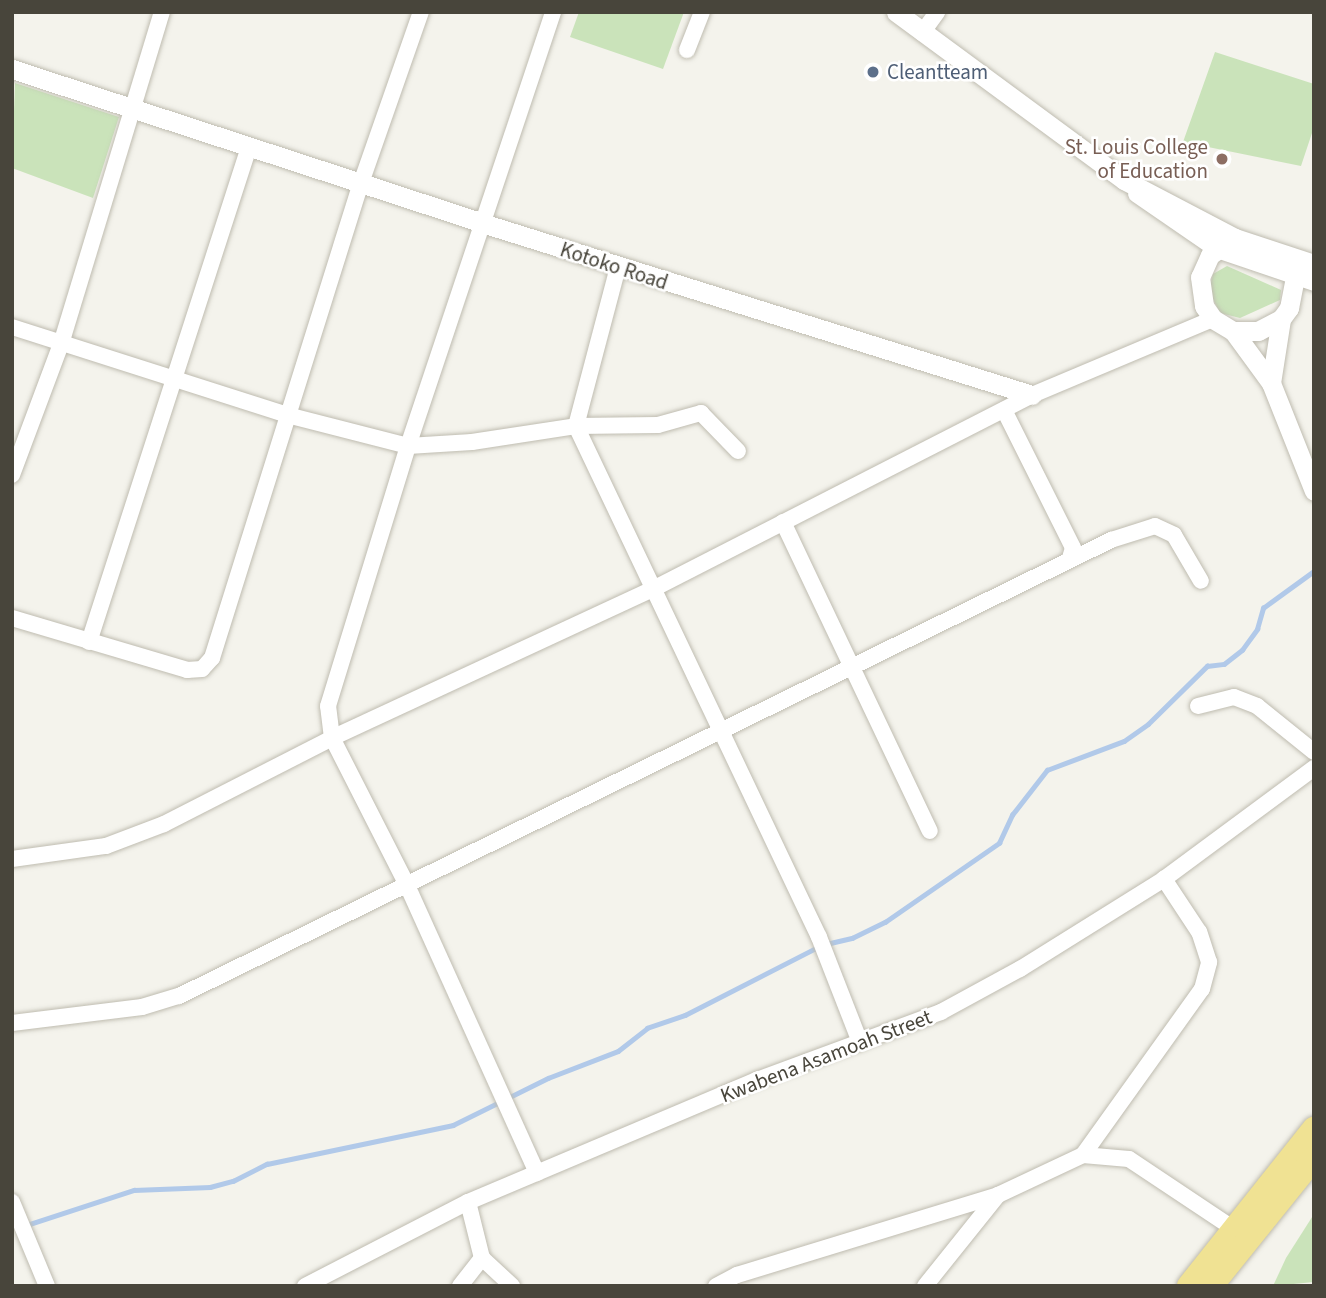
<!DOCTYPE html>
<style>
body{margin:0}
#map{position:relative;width:1326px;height:1298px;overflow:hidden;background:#f4f3ec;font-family:"Source Sans 3",sans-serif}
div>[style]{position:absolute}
.green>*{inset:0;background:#cae3ba}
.stream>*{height:4.5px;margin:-2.25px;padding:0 2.25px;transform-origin:2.25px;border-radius:2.25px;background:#b1c9e9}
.roads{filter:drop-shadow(0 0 2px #bfbcb0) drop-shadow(0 0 2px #bfbcb0)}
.minor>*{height:16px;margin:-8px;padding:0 8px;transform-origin:8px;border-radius:8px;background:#fff}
.tertiary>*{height:19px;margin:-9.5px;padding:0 9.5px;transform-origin:9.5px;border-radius:9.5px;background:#fff}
.trunk>*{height:24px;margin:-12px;padding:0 12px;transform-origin:12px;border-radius:12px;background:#f0e293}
.dots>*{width:19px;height:19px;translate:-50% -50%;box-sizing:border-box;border:4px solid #fff;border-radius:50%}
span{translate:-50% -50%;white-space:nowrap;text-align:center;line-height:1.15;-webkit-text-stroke:5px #fff;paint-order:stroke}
.service-label{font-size:21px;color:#4e5e75}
.left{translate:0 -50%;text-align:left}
.education-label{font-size:21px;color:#785e54}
.right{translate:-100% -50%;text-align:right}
.street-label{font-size:21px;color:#48453b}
.frame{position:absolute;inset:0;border:14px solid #48453b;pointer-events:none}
</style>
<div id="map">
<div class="green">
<div style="clip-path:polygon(579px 12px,684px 12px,663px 69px,570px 37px)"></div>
<div style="clip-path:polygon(1215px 52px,1314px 84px,1314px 127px,1301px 166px,1208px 147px,1205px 155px,1195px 154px,1183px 142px)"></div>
<div style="clip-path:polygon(15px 83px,119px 117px,93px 198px,12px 168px)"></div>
<div style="clip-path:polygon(1227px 266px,1281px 290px,1280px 300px,1240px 318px,1220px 313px,1209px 291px,1213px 274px)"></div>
<div style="clip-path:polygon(1314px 1214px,1314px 1282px,1273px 1286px,1286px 1258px)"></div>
</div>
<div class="stream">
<div style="left:826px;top:944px;width:27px;rotate:-13deg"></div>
<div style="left:852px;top:938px;width:37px;rotate:-26deg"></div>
<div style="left:885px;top:922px;width:139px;rotate:-34.7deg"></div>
<div style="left:999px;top:843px;width:31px;rotate:-65deg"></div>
<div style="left:1012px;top:815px;width:57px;rotate:-52.1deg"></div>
<div style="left:1047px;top:770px;width:82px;rotate:-20.6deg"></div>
<div style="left:1124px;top:741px;width:29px;rotate:-35deg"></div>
<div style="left:1148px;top:724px;width:83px;rotate:-44.5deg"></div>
<div style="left:1207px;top:666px;width:17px;rotate:-7deg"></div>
<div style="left:1224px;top:664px;width:23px;rotate:-38deg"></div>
<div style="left:1242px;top:650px;width:26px;rotate:-54deg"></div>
<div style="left:1257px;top:629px;width:22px;rotate:-74deg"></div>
<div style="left:1263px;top:608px;width:63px;rotate:-36deg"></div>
<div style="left:27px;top:1225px;width:113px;rotate:-18.1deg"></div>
<div style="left:134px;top:1190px;width:76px;rotate:-2.3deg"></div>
<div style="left:210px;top:1187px;width:24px;rotate:-15deg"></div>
<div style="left:233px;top:1181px;width:38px;rotate:-27deg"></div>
<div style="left:267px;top:1164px;width:190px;rotate:-11.8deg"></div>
<div style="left:453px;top:1125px;width:106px;rotate:-26.3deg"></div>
<div style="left:548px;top:1078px;width:75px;rotate:-21.1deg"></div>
<div style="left:618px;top:1051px;width:37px;rotate:-38deg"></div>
<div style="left:647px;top:1028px;width:40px;rotate:-18.9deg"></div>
<div style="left:685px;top:1015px;width:149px;rotate:-27.1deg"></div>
</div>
<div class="roads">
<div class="minor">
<div style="left:922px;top:33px;width:26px;rotate:-54deg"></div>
<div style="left:687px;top:50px;width:41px;rotate:-68.5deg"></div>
<div style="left:618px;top:267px;width:164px;rotate:104.8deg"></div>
<div style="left:576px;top:426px;width:566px;rotate:64.57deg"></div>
<div style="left:819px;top:937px;width:113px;rotate:68.7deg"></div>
<div style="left:12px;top:327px;width:293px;rotate:17.7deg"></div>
<div style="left:291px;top:416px;width:121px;rotate:14.4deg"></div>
<div style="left:408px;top:446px;width:64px;rotate:-3.6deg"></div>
<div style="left:472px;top:442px;width:105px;rotate:-8.7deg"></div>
<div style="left:576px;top:426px;width:82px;rotate:-0.7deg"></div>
<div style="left:658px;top:425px;width:45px;rotate:-15.6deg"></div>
<div style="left:701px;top:413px;width:53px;rotate:45.8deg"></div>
<div style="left:1004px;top:410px;width:154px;rotate:63.4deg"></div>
<div style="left:1073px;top:548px;width:10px;rotate:107deg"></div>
<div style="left:12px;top:475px;width:140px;rotate:-69.5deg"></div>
<div style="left:61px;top:344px;width:347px;rotate:-73.1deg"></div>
<div style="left:783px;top:522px;width:342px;rotate:64.6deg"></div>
<div style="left:12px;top:618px;width:183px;rotate:16.5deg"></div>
<div style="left:187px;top:670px;width:15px;rotate:-4deg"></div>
<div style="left:202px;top:669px;width:15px;rotate:-48deg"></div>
<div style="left:212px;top:658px;width:498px;rotate:-72.6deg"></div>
<div style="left:361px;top:183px;width:181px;rotate:-70.7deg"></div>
<div style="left:89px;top:642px;width:520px;rotate:-72.09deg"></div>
<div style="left:1198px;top:706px;width:37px;rotate:-14deg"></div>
<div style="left:1234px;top:697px;width:25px;rotate:21deg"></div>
<div style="left:1257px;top:706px;width:73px;rotate:38.9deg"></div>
<div style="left:12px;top:859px;width:95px;rotate:-7.9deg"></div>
<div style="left:106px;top:846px;width:62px;rotate:-20.8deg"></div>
<div style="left:164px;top:824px;width:189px;rotate:-27.1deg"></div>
<div style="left:332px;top:738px;width:354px;rotate:-24.9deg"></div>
<div style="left:653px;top:589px;width:426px;rotate:-27.1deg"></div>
<div style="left:1032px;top:395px;width:196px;rotate:-22.8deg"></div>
<div style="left:12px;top:1023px;width:131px;rotate:-7deg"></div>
<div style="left:142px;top:1007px;width:39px;rotate:-17deg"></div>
<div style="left:179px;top:996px;width:1038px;rotate:-26.07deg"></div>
<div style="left:1111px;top:540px;width:46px;rotate:-17.7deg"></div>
<div style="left:1155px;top:526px;width:21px;rotate:25deg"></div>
<div style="left:1174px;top:535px;width:53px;rotate:59.6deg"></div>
<div style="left:1083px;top:1155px;width:204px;rotate:-54.4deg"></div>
<div style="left:1202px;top:989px;width:28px;rotate:-75deg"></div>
<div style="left:1209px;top:962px;width:32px;rotate:-108deg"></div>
<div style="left:1199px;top:932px;width:64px;rotate:-123.4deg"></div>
<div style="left:537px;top:1173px;width:316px;rotate:-114.3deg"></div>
<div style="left:407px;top:885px;width:165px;rotate:-117deg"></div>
<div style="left:332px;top:738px;width:32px;rotate:-97deg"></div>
<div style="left:328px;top:706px;width:272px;rotate:-72.9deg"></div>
<div style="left:408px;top:446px;width:458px;rotate:-71.5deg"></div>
<div style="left:12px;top:1202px;width:91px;rotate:67.4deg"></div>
<div style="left:468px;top:1202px;width:58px;rotate:76deg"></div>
<div style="left:482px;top:1258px;width:41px;rotate:43deg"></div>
<div style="left:305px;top:1286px;width:183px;rotate:-27.3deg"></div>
<div style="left:468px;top:1202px;width:314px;rotate:-22.9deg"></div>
<div style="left:757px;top:1080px;width:196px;rotate:-20.3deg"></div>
<div style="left:941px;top:1012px;width:90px;rotate:-28.6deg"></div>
<div style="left:1020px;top:969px;width:170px;rotate:-32deg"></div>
<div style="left:1164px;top:879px;width:187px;rotate:-36.5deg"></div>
<div style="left:460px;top:1286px;width:36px;rotate:-52deg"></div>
<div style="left:716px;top:1286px;width:24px;rotate:-28deg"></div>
<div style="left:737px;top:1275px;width:273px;rotate:-17deg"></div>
<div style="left:925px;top:1286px;width:117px;rotate:-51.3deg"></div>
<div style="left:998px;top:1195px;width:94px;rotate:-25.2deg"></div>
<div style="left:1083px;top:1155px;width:46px;rotate:5deg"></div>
<div style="left:1129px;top:1159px;width:126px;rotate:33.7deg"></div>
</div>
<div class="tertiary">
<div style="left:896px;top:12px;width:283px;rotate:36.4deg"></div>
<div style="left:1124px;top:180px;width:125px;rotate:27.6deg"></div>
<div style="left:1235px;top:238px;width:83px;rotate:18.2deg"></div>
<div style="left:12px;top:69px;width:495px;rotate:18.1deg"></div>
<div style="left:482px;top:223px;width:576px;rotate:17.37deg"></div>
<div style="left:1137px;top:193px;width:97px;rotate:34.5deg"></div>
<div style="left:1217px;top:248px;width:102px;rotate:18.8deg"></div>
<div style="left:1235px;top:238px;width:30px;rotate:146deg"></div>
<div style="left:1210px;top:255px;width:24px;rotate:114deg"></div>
<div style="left:1200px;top:277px;width:29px;rotate:82deg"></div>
<div style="left:1204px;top:306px;width:16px;rotate:55deg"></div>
<div style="left:1213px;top:319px;width:23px;rotate:31deg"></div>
<div style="left:1233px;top:331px;width:25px"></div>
<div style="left:1258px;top:331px;width:26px;rotate:-28deg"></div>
<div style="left:1281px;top:319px;width:14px;rotate:-54deg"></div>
<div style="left:1289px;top:308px;width:33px;rotate:-79deg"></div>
<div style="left:1295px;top:276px;width:23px;rotate:-115deg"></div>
<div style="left:1233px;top:331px;width:64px;rotate:53.8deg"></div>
<div style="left:1271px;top:383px;width:116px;rotate:68.3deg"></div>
<div style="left:1271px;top:383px;width:65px;rotate:-81.1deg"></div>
</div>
<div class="trunk">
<div style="left:1189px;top:1286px;width:201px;rotate:-51.5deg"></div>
<div style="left:1211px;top:1286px;width:164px;rotate:-51.2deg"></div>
</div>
</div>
<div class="dots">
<div style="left:873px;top:72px;background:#5c6f8a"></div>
<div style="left:1222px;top:159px;background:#8d6e63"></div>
</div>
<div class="service-label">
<span class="left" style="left:887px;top:72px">Cleantteam</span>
</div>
<div class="education-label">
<span class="right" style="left:1208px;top:159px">St. Louis College<br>of Education</span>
</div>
<div class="street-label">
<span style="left:614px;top:266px;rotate:18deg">Kotoko Road</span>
<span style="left:826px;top:1056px;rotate:-21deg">Kwabena Asamoah Street</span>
</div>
<div class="frame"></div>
</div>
